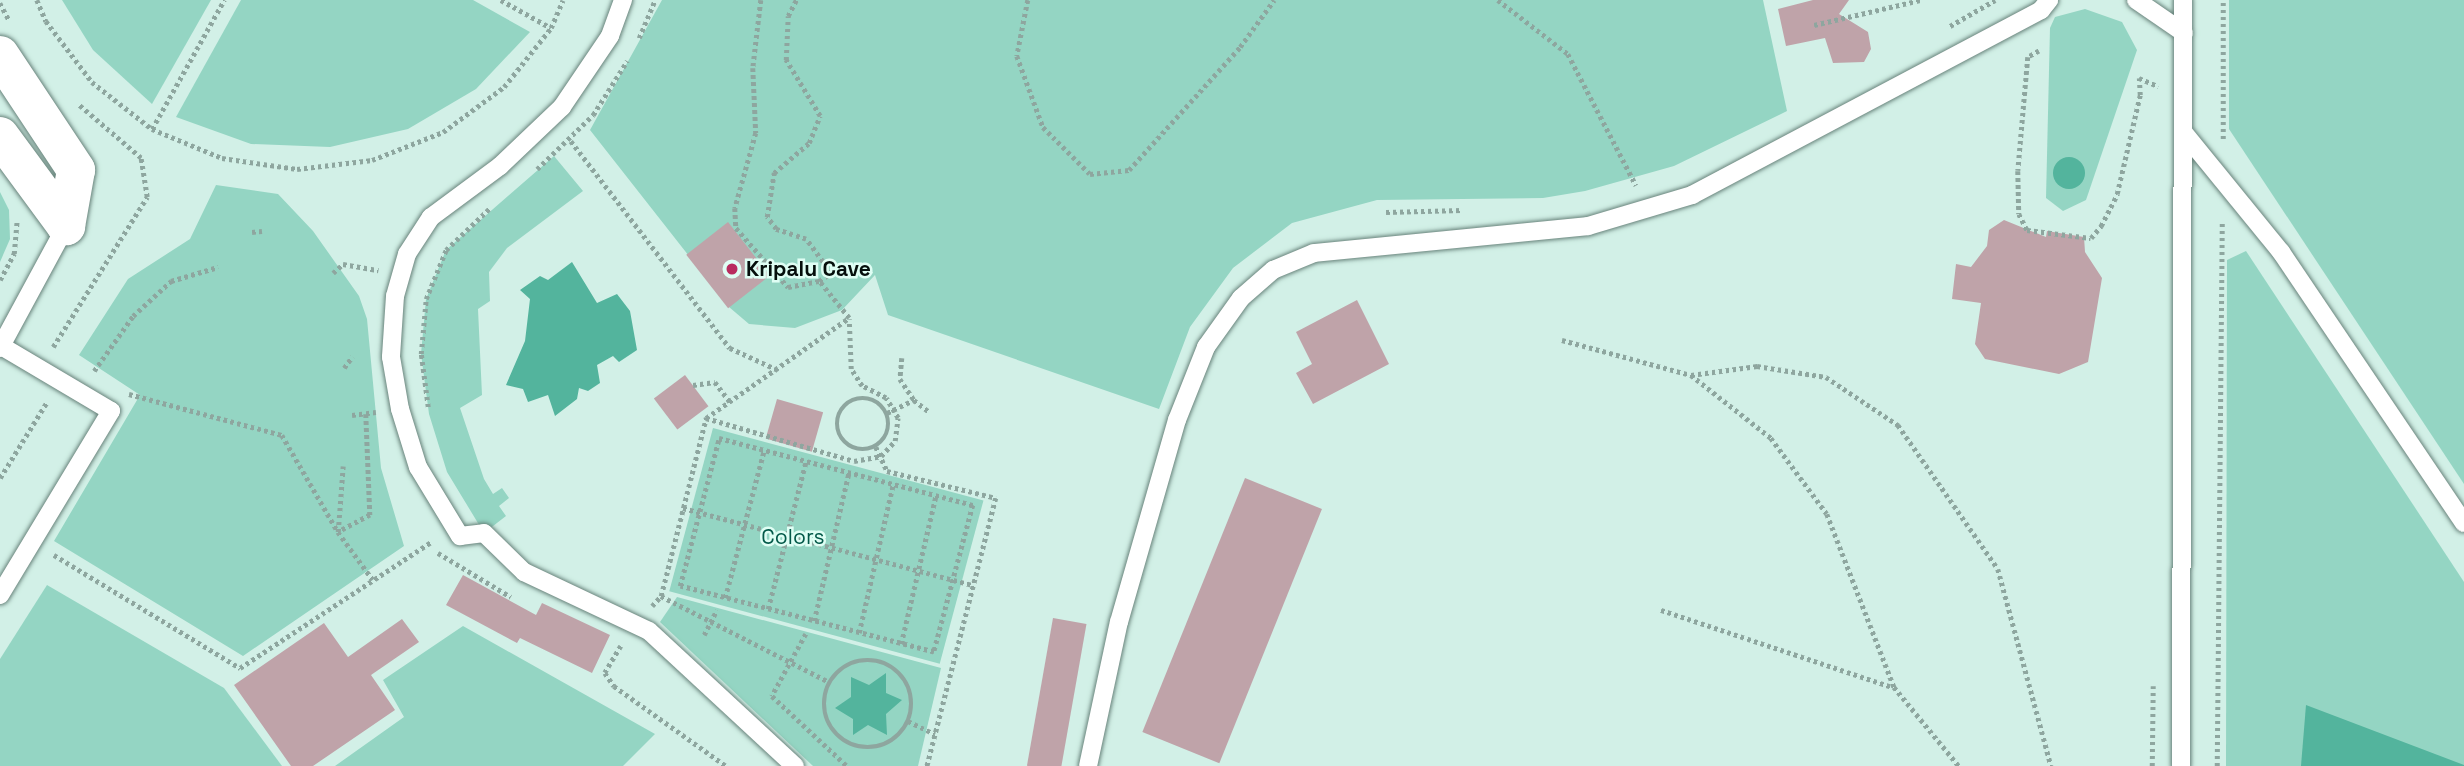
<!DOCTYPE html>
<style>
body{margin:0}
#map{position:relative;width:2464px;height:766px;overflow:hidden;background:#d2f0e7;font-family:"Space Grotesk",sans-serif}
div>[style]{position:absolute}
.green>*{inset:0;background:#94d5c3;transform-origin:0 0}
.water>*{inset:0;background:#53b49d}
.round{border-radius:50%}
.building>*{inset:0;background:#bfa3a9;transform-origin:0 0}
.path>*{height:4.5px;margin-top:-2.25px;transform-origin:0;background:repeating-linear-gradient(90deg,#8ea69f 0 3.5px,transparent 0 7px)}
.path>.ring{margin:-2.25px;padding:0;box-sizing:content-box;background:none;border:4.5px solid #8ea69f;border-radius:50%}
.roads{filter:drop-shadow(0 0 2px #68837b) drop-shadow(0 0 2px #68837b)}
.service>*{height:18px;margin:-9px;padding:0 9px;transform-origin:9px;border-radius:9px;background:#fff}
.tertiary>*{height:38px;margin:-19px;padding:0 19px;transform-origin:19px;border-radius:19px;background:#fff}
.dots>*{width:19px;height:19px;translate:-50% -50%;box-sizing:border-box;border:4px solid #dffef4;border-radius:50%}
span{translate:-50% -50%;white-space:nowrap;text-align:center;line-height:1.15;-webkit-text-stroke:5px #dffef4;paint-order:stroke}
.poi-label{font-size:21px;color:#050f0c;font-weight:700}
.left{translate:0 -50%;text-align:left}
.park-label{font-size:21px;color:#035949}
</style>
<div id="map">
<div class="green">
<div style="clip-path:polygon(62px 0,211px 0,152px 104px,93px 50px)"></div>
<div style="clip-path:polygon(241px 0,473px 0,530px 32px,476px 89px,408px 129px,330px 147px,251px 144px,176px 117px)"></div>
<div style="clip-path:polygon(662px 0,1763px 0,1787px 111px,1674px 166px,1585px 191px,1543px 198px,1377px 200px,1292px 223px,1233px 268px,1190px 327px,1159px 409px,888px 315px,875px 275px,842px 310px,795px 328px,749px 324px,729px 307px,590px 130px)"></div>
<div style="clip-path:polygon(2229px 0,2464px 0,2464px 484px,2229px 129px)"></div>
<div style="clip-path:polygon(2085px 9px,2122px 22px,2137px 50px,2086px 200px,2063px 211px,2046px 198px,2050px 28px,2055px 17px)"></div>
<div style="clip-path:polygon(554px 156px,583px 191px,507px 248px,489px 272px,490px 301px,478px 309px,482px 395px,460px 408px,484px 479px,493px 494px,502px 488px,509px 498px,499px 506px,506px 516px,484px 533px,447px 472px,429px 414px,421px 354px,426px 299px,446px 250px)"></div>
<div style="clip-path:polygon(216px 185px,278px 194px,313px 231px,359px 296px,367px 319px,381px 468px,404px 546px,243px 656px,54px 541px,140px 395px,79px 355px,128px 279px,190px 239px)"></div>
<div style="clip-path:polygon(0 192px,9px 210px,10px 239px,0 262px)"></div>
<div style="clip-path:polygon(2246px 251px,2464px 582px,2464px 766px,2226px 766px,2227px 260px)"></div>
<div style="left:713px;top:428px;width:280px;height:169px;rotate:15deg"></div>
<div style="clip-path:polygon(47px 585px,224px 688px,282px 766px,0 766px,0 659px)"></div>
<div style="clip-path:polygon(677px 597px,941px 668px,918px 766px,813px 766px,660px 622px)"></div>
<div style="clip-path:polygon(463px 626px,655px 734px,623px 766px,335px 766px,404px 717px,383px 680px)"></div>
</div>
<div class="water">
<div class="round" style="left:2053px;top:157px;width:32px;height:32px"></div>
<div style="clip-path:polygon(572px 262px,597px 303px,617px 294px,630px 311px,637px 350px,619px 362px,613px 356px,597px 365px,600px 383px,588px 391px,579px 388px,577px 399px,555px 416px,548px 395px,528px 402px,523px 389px,506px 385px,525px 341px,530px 299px,520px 290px,540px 276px,548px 280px)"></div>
<div style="clip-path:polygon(886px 673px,886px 693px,902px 700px,886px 714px,887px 735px,868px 725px,853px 735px,853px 719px,835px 708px,851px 697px,851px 677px,869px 685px)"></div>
<div style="clip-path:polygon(2306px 705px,2464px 765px,2464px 766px,2301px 766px)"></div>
</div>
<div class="building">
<div style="clip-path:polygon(1813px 0,1849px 0,1839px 14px,1868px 32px,1871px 49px,1864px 62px,1833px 63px,1825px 38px,1786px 46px,1778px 9px)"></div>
<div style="clip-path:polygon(2004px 220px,2046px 237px,2047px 231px,2084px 237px,2085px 252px,2102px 278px,2088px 362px,2059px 374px,1985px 359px,1975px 344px,1981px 303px,1952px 299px,1956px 264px,1971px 267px,1987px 246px,1989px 230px)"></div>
<div style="left:728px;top:222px;width:68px;height:53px;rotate:52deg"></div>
<div style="clip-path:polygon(1357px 300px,1389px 364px,1313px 404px,1296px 373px,1312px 364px,1296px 332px)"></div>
<div style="left:685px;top:375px;width:39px;height:39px;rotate:53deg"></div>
<div style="left:777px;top:399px;width:48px;height:41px;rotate:16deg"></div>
<div style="left:1245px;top:478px;width:83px;height:274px;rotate:22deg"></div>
<div style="clip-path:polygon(463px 575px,536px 615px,542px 603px,610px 635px,592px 673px,520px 638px,517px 643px,446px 605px)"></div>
<div style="left:1053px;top:618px;width:34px;height:150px;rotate:10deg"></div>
<div style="clip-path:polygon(402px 619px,419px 642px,371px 675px,395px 710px,313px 766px,291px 766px,234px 685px,324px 623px,348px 657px)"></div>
</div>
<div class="path">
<div style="left:37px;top:0;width:23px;rotate:67deg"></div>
<div style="left:46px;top:21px;width:76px;rotate:53deg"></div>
<div style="left:92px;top:82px;width:76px;rotate:38.1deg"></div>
<div style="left:152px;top:129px;width:76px;rotate:22.5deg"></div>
<div style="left:222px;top:158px;width:76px;rotate:8.3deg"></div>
<div style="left:297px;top:169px;width:76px;rotate:-6.8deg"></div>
<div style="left:372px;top:160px;width:76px;rotate:-21.5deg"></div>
<div style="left:443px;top:132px;width:76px;rotate:-36.4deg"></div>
<div style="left:504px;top:87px;width:75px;rotate:-51.5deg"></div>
<div style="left:551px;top:28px;width:30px;rotate:-67deg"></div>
<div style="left:501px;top:0;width:57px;rotate:29.2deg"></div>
<div style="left:761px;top:0;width:68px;rotate:96.7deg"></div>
<div style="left:753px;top:68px;width:65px;rotate:87.4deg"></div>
<div style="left:756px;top:133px;width:78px;rotate:105.6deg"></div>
<div style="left:735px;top:208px;width:20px;rotate:87deg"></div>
<div style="left:736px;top:228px;width:79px;rotate:48.6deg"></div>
<div style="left:788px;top:287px;width:32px;rotate:-11deg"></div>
<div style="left:819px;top:281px;width:14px;rotate:-34deg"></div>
<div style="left:831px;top:273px;width:42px;rotate:-126.3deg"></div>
<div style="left:806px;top:239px;width:32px;rotate:-162deg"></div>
<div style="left:776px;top:229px;width:15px;rotate:-127deg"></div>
<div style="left:767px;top:217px;width:45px;rotate:-81deg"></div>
<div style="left:774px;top:173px;width:46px;rotate:-40.6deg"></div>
<div style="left:809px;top:143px;width:29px;rotate:-68deg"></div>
<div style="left:820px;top:116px;width:66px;rotate:-121.3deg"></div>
<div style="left:786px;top:60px;width:44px;rotate:-87.4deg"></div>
<div style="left:788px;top:16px;width:18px;rotate:-63deg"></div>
<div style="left:1028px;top:0;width:57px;rotate:101.1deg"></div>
<div style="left:1017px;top:56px;width:76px;rotate:69.9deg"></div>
<div style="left:1043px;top:127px;width:66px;rotate:45deg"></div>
<div style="left:1090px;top:174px;width:39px;rotate:-6deg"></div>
<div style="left:1129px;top:170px;width:166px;rotate:-47.9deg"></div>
<div style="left:1240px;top:47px;width:58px;rotate:-54.1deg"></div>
<div style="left:1498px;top:0;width:88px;rotate:37.6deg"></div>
<div style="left:1568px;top:54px;width:148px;rotate:62.6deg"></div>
<div style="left:0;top:3px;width:19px;rotate:62deg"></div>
<div style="left:1814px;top:25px;width:110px;rotate:-13.2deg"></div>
<div style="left:1950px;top:26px;width:52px;rotate:-30deg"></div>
<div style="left:639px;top:38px;width:41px;rotate:-67.2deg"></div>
<div style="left:2039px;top:51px;width:13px;rotate:151deg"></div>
<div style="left:2028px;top:57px;width:114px;rotate:95deg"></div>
<div style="left:2018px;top:171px;width:43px;rotate:88.7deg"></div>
<div style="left:2019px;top:214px;width:18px;rotate:63deg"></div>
<div style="left:2027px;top:230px;width:64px;rotate:7.1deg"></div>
<div style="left:2091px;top:238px;width:16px;rotate:-50deg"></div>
<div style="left:2101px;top:226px;width:36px;rotate:-63deg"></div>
<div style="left:2117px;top:194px;width:102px;rotate:-76.9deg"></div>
<div style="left:2140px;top:95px;width:17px;rotate:-93deg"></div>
<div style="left:2139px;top:78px;width:21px;rotate:23deg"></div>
<div style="left:152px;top:129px;width:148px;rotate:-60.8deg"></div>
<div style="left:2223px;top:139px;width:139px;rotate:-90deg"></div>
<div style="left:571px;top:141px;width:261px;rotate:52.5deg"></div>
<div style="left:730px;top:348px;width:53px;rotate:24.6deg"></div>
<div style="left:537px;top:169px;width:78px;rotate:-44deg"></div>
<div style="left:593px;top:115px;width:64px;rotate:-57.8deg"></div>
<div style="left:1386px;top:212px;width:76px;rotate:-1.5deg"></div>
<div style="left:252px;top:232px;width:10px;rotate:-6deg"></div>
<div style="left:333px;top:273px;width:13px;rotate:-42deg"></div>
<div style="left:343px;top:264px;width:36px;rotate:10deg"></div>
<div style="left:0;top:280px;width:30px;rotate:-62deg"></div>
<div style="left:14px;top:254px;width:32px;rotate:-85deg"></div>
<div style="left:1562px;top:340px;width:134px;rotate:15.2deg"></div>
<div style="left:1691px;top:375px;width:67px;rotate:-7.8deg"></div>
<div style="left:1757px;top:366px;width:70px;rotate:9.1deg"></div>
<div style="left:1826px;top:377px;width:87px;rotate:33.7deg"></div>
<div style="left:1898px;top:425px;width:175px;rotate:55.2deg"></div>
<div style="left:1998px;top:569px;width:204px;rotate:74.9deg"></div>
<div style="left:53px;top:347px;width:177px;rotate:-57.9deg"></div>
<div style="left:147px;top:197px;width:39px;rotate:-99deg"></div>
<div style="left:141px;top:158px;width:82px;rotate:-139.5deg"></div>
<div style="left:902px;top:358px;width:21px;rotate:95deg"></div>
<div style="left:900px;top:379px;width:25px;rotate:56deg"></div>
<div style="left:344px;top:368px;width:14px;rotate:-54deg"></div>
<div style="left:94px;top:371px;width:67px;rotate:-54.7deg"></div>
<div style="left:133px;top:316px;width:52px;rotate:-42.6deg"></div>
<div style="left:171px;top:281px;width:49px;rotate:-16.6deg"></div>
<div style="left:1691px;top:375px;width:102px;rotate:38.2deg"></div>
<div style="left:1771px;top:438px;width:94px;rotate:53.6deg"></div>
<div style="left:1827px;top:514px;width:186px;rotate:68.8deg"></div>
<div style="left:1894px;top:687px;width:102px;rotate:50.6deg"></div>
<div style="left:693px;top:385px;width:22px;rotate:-8deg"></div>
<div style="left:715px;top:382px;width:25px;rotate:53deg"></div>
<div style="left:129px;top:394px;width:158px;rotate:15deg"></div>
<div style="left:282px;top:435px;width:112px;rotate:60deg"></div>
<div style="left:338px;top:532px;width:66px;rotate:-85.7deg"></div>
<div class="ring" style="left:837px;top:398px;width:47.5px;height:47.5px"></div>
<div style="left:428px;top:407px;width:53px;rotate:-97.5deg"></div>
<div style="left:421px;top:354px;width:55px;rotate:-84.8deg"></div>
<div style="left:426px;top:299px;width:53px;rotate:-67.8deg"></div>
<div style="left:446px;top:250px;width:61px;rotate:-43.7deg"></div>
<div style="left:887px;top:413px;width:30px;rotate:-26deg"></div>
<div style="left:914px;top:400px;width:18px;rotate:38deg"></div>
<div style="left:366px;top:414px;width:101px;rotate:87.7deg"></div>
<div style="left:370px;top:515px;width:36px;rotate:152deg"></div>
<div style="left:338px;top:532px;width:59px;rotate:53.9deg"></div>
<div style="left:352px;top:415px;width:24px;rotate:-7deg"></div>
<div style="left:706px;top:418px;width:154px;rotate:16.2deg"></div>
<div style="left:854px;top:461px;width:27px;rotate:-10deg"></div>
<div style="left:881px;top:456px;width:21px;rotate:-47deg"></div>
<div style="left:895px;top:441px;width:23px;rotate:-83deg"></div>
<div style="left:898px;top:418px;width:23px;rotate:-121deg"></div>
<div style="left:886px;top:398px;width:27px;rotate:-153deg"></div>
<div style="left:862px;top:386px;width:20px;rotate:-123deg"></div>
<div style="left:851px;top:369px;width:50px;rotate:-92.3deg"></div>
<div style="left:719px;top:438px;width:263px;rotate:14.8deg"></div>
<div style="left:973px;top:505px;width:152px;rotate:104.9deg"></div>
<div style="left:934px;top:652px;width:262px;rotate:-165.4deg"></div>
<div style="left:680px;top:586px;width:153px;rotate:-75.2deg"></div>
<div style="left:876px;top:447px;width:26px;rotate:65deg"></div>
<div style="left:887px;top:471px;width:112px;rotate:13.9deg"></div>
<div style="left:996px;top:498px;width:277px;rotate:104.4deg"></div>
<div style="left:0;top:478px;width:89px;rotate:-58.3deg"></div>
<div style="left:683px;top:508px;width:300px;rotate:14.9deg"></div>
<div style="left:438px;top:553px;width:85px;rotate:31.1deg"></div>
<div style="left:54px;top:555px;width:218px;rotate:31.3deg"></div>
<div style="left:240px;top:668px;width:229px;rotate:-33.4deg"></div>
<div style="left:661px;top:596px;width:189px;rotate:27.1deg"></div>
<div style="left:725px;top:598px;width:153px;rotate:-75.2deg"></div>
<div style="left:652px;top:606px;width:13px;rotate:-48deg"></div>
<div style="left:661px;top:596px;width:184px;rotate:-75.8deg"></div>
<div style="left:706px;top:418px;width:174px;rotate:-35deg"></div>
<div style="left:849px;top:318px;width:48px;rotate:-129deg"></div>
<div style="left:768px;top:609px;width:153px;rotate:-75.6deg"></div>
<div style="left:1661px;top:610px;width:244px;rotate:18.4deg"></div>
<div style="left:814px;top:621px;width:153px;rotate:-76.8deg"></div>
<div style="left:859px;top:633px;width:153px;rotate:-77.1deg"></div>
<div style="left:806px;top:634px;width:71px;rotate:118.7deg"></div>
<div style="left:772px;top:696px;width:103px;rotate:43deg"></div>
<div style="left:704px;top:635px;width:28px;rotate:-63deg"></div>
<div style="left:901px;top:644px;width:153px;rotate:-76.8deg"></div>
<div style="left:621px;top:646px;width:31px;rotate:121deg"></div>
<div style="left:605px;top:673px;width:16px;rotate:55deg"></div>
<div style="left:614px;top:686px;width:138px;rotate:35.5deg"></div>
<div class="ring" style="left:824px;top:660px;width:83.5px;height:83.5px"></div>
<div style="left:908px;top:721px;width:30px;rotate:26deg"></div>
<div style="left:2152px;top:766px;width:80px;rotate:-89.3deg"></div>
<div style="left:2217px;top:766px;width:545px;rotate:-89.47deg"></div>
</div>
<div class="roads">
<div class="service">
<div style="left:623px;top:0;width:38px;rotate:110deg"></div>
<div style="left:610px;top:36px;width:86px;rotate:124.1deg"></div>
<div style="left:562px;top:107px;width:86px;rotate:136.4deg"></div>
<div style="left:500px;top:166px;width:86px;rotate:143.5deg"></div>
<div style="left:431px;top:217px;width:44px;rotate:123deg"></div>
<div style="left:407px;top:254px;width:44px;rotate:105.9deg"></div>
<div style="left:395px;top:296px;width:61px;rotate:93.8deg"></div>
<div style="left:391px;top:357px;width:53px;rotate:80.2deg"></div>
<div style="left:400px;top:409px;width:61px;rotate:72.8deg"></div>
<div style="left:418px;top:467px;width:81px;rotate:58.7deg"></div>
<div style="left:460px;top:536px;width:24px;rotate:-7deg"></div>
<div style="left:484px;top:533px;width:56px;rotate:44.3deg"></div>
<div style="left:524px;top:572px;width:138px;rotate:25.3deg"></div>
<div style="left:649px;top:631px;width:199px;rotate:42.8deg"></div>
<div style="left:2136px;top:0;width:58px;rotate:34.5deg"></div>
<div style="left:2184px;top:133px;width:154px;rotate:50.8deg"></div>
<div style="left:2281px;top:252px;width:327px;rotate:56deg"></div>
<div style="left:0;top:348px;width:139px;rotate:-61.6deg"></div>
<div style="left:0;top:595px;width:215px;rotate:-58.9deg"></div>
<div style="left:111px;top:411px;width:128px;rotate:-149.4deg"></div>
<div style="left:1088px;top:766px;width:147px;rotate:-77.9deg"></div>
<div style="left:1119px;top:622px;width:210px;rotate:-74deg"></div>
<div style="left:1177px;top:420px;width:79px;rotate:-68.3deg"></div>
<div style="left:1206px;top:347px;width:60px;rotate:-54.5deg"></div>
<div style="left:1241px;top:298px;width:43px;rotate:-41.2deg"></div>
<div style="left:1273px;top:270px;width:44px;rotate:-22.5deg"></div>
<div style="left:1314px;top:253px;width:275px;rotate:-5.6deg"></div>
<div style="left:1588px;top:226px;width:109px;rotate:-16.6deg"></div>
<div style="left:1692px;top:195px;width:395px;rotate:-27.9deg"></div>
<div style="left:2041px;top:10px;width:13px;rotate:-51deg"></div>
<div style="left:2181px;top:766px;width:766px;rotate:-89.85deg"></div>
</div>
<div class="tertiary">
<div style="left:0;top:55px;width:138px;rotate:56.5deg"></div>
<div style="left:76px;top:170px;width:57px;rotate:100.1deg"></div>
<div style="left:0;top:136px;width:112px;rotate:53.7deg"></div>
</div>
</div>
<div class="dots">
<div style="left:732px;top:269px;background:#b92c5f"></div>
</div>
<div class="poi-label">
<span class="left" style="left:746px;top:269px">Kripalu Cave</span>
</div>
<div class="park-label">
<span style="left:793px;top:537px">Colors</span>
</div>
</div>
